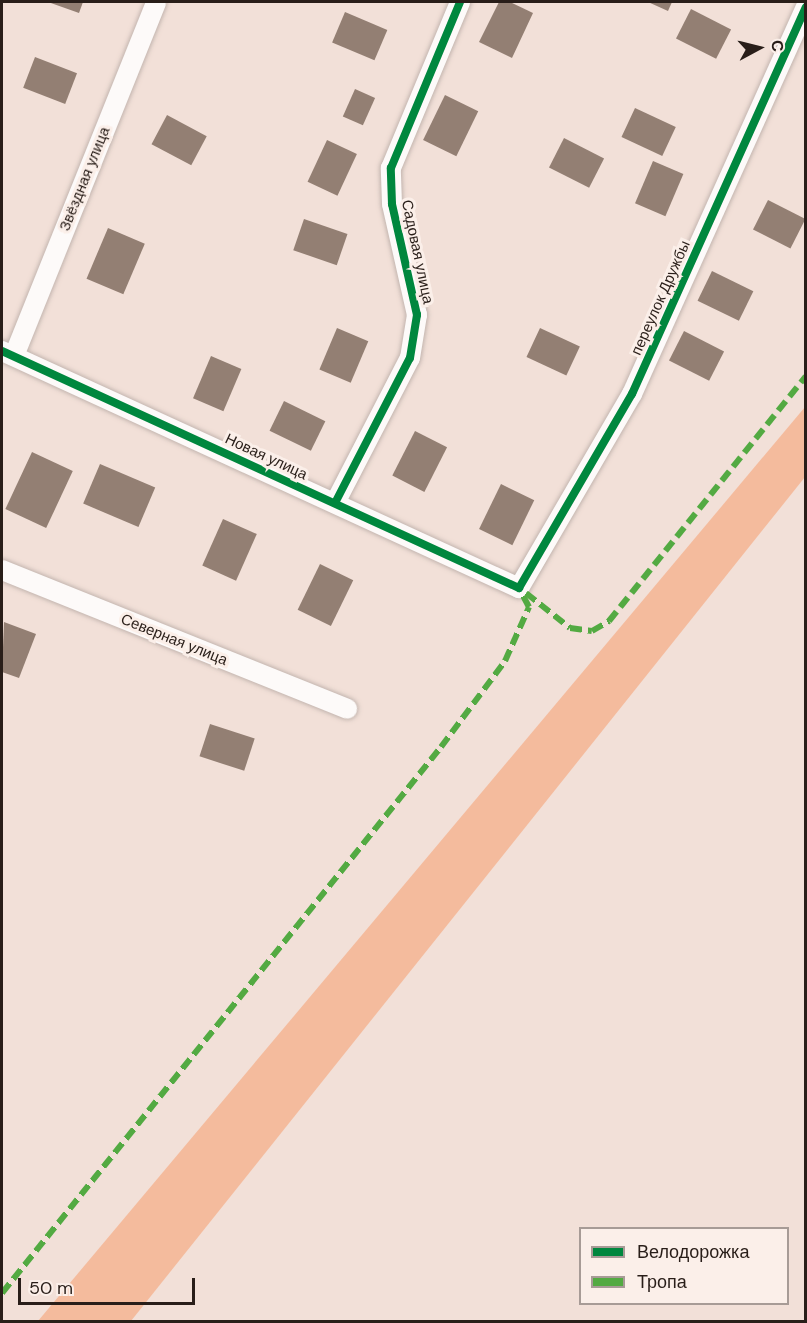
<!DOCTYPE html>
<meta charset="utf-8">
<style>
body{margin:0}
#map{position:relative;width:807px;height:1323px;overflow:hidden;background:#f2e0d8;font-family:"DM Sans",sans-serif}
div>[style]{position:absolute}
.forest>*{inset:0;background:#f4bb9d}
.building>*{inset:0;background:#937f73;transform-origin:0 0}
.roads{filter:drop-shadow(0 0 2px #c3b5af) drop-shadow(0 0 2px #c3b5af)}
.minor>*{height:20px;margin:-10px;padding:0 10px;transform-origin:10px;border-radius:10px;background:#fdfaf9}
.quiet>*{height:6px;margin-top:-3px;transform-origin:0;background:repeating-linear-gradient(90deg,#53aa42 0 12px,transparent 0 18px)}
.cycleway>*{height:8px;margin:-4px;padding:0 4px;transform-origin:4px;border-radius:4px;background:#00873e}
span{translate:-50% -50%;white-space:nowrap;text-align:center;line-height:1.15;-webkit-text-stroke:6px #fbefe9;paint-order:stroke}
.street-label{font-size:15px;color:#291e19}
.frame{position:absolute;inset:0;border:3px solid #291e19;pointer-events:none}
.legend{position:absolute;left:579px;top:1227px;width:210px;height:78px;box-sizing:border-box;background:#fbefe9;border:2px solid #a79b96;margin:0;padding:8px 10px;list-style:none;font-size:18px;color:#291e19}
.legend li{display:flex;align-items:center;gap:12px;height:30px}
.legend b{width:30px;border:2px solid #a79b96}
.north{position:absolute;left:729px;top:18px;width:60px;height:60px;-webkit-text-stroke:4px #fbefe9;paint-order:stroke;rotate:83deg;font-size:16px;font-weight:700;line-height:24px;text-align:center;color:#291e19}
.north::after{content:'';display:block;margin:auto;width:21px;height:27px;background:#291e19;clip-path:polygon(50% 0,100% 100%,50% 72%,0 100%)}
.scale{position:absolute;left:18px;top:1278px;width:177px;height:27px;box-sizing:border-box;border:3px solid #291e19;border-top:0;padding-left:8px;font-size:18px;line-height:21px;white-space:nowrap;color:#291e19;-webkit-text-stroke:4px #fbefe9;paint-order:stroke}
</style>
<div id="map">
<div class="forest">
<div style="clip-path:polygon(805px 407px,805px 477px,131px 1321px,38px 1321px)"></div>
</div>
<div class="building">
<div style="clip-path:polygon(48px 2px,83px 2px,79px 13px)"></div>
<div style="clip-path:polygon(499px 2px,510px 2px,533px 13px,512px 58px,479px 42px)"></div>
<div style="clip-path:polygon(648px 2px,672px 2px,668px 11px)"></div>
<div style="left:691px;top:9px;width:45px;height:33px;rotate:27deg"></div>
<div style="left:345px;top:12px;width:46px;height:33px;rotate:23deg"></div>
<div style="left:35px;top:57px;width:45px;height:33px;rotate:21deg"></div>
<div style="left:355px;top:89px;width:22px;height:30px;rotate:24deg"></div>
<div style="left:445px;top:95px;width:37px;height:50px;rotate:26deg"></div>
<div style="left:635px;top:108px;width:45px;height:32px;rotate:25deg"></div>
<div style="left:167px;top:115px;width:45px;height:33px;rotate:28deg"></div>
<div style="left:564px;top:138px;width:45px;height:33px;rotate:27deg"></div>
<div style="left:327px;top:140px;width:33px;height:46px;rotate:25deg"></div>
<div style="left:653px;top:161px;width:33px;height:46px;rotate:23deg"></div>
<div style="left:768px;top:200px;width:42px;height:33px;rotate:27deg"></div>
<div style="left:304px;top:219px;width:46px;height:33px;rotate:19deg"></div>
<div style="left:108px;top:228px;width:40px;height:55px;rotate:23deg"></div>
<div style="left:712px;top:271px;width:46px;height:33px;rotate:26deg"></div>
<div style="left:337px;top:328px;width:34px;height:45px;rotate:23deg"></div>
<div style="left:540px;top:328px;width:44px;height:32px;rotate:25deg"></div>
<div style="left:684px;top:331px;width:45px;height:33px;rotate:27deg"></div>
<div style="left:211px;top:356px;width:33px;height:46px;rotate:23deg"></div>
<div style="left:284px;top:401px;width:46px;height:33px;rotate:26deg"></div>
<div style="left:415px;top:431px;width:36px;height:50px;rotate:27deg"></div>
<div style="left:32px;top:452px;width:45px;height:63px;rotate:25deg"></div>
<div style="left:100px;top:464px;width:60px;height:43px;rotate:23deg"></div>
<div style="left:501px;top:484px;width:37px;height:50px;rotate:26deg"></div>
<div style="left:223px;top:519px;width:37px;height:51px;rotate:24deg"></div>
<div style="left:320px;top:564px;width:37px;height:51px;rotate:26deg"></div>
<div style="clip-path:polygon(4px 622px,36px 634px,19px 678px,2px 672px)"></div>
<div style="left:210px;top:724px;width:47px;height:34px;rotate:18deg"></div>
</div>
<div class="roads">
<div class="minor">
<div style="left:2px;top:351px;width:569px;rotate:24.63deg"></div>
<div style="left:519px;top:588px;width:225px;rotate:-59.8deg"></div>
<div style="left:632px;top:394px;width:424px;rotate:-65.8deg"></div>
<div style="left:14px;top:356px;width:381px;rotate:-68.1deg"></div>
<div style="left:335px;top:503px;width:163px;rotate:-62.7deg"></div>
<div style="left:410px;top:358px;width:44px;rotate:-80.8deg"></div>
<div style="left:417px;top:315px;width:114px;rotate:-102.7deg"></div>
<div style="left:392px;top:204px;width:36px;rotate:-92deg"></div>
<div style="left:391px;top:168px;width:180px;rotate:-67.4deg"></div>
<div style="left:2px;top:570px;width:372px;rotate:21.9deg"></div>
</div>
</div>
<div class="quiet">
<div style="left:526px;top:593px;width:56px;rotate:38.5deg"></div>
<div style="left:570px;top:628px;width:22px;rotate:8deg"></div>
<div style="left:592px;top:631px;width:20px;rotate:-30deg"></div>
<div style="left:609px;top:621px;width:314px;rotate:-51.2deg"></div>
<div style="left:2px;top:1293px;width:701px;rotate:-51.2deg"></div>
<div style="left:441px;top:747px;width:107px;rotate:-53.3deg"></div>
<div style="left:505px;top:661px;width:59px;rotate:-66deg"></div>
<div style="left:529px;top:607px;width:21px;rotate:-118deg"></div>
</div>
<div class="cycleway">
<div style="left:2px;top:351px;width:569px;rotate:24.63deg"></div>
<div style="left:519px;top:588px;width:225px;rotate:-59.8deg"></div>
<div style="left:632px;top:394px;width:424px;rotate:-65.8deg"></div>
<div style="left:335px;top:503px;width:163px;rotate:-62.7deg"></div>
<div style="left:410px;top:358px;width:44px;rotate:-80.8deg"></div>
<div style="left:417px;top:315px;width:114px;rotate:-102.7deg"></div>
<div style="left:392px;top:204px;width:36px;rotate:-92deg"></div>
<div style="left:391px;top:168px;width:180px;rotate:-67.4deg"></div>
</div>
<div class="street-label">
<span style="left:85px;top:179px;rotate:-68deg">Звёздная улица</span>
<span style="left:417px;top:252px;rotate:78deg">Садовая улица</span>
<span style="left:661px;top:298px;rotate:-66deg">переулок Дружбы</span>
<span style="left:266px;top:457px;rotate:25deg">Новая улица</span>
<span style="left:174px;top:640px;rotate:22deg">Северная улица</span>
</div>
<div class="frame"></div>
<ul class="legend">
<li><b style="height:8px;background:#00873e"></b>Велодорожка</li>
<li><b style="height:8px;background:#53aa42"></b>Тропа</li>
</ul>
<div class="north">С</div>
<div class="scale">50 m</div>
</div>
